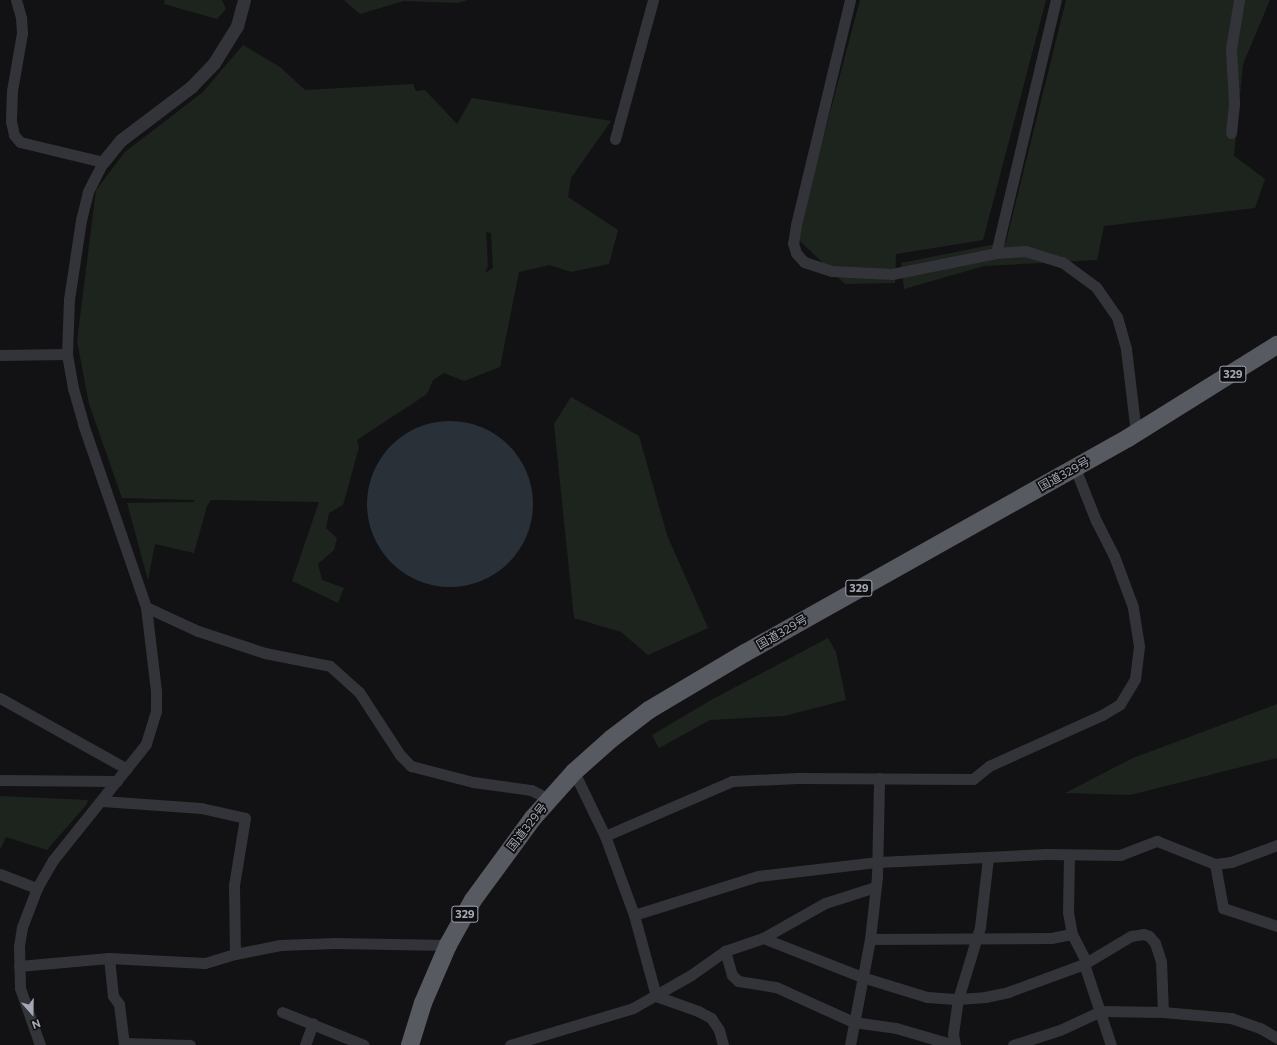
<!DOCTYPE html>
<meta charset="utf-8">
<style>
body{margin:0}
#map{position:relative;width:1277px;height:1045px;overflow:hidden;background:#121214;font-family:Commissioner,"Noto Sans JP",sans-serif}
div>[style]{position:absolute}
.green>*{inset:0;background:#1d241e}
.water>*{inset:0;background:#293037}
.round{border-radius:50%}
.minor>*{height:11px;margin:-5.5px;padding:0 5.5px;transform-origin:5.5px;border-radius:5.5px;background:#333439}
.tertiary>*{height:13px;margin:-6.5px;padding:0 6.5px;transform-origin:6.5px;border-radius:6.5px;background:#333439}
.trunk>*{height:18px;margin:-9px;padding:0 9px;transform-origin:9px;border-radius:9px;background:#585a61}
span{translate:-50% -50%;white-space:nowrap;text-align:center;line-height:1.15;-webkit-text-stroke:3.5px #0d0d0f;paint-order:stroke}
.shield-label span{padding:1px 3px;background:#0d0d0f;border:1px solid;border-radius:3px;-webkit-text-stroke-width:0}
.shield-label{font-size:11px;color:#a4a8b4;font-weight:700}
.street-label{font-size:12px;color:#a4a8b4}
.north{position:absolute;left:12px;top:993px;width:40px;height:40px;-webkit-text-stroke:3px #0d0d0f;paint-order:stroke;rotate:160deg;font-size:11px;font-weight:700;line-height:16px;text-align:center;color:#a4a8b4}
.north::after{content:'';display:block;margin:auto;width:14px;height:18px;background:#a4a8b4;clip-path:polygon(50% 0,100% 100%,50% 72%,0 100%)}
</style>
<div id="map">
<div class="green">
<div style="clip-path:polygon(165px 0,222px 0,226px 9px,217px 19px,164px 4px)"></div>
<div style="clip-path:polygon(344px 0,467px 0,458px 3px,404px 1px,360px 14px)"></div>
<div style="clip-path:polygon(860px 0,1046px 0,983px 240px,896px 254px,895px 283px,845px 284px,799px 240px,813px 176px)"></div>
<div style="clip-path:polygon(1066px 0,1270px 0,1243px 64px,1234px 156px,1265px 179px,1255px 208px,1104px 226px,1097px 260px,984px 266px,904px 289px,901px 263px,1006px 242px)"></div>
<div style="clip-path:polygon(evenodd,243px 45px,280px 67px,305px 90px,413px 84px,416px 91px,425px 90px,457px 124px,472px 98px,611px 121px,571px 178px,568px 197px,618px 230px,609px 264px,571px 272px,550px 265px,519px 272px,500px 367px,464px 381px,444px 373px,433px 380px,427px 394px,357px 440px,359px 447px,343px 505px,329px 513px,326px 528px,337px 538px,334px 550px,318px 564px,322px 580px,344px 588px,338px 603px,292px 581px,319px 502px,211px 500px,207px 506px,194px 553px,155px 544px,148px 580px,127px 503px,193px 502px,195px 500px,122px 498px,89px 404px,77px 341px,96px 190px,125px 152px,203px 92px,243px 45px,486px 232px,491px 233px,493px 268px,485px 273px,488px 266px,486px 232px)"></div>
<div style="clip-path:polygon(571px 397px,639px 436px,667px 535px,708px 628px,648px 655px,621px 632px,574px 618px,554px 424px)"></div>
<div style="clip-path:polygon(828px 638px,836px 652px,846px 700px,784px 716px,710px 720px,659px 748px,652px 735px,713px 699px)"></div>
<div style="clip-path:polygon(1277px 704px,1277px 758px,1130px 795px,1065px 793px,1133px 758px)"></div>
<div style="clip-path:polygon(0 796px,88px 800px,87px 804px,47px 850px,6px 837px,0 850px)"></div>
</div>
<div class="water">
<div class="round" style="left:367px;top:421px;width:166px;height:166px"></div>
</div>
<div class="minor">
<div style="left:16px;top:0;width:19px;rotate:74deg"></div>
<div style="left:21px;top:18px;width:15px;rotate:86deg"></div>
<div style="left:22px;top:33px;width:59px;rotate:99.8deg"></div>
<div style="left:12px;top:91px;width:30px;rotate:92deg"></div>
<div style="left:11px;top:121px;width:14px;rotate:78deg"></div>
<div style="left:14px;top:135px;width:9px;rotate:49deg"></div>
<div style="left:20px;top:142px;width:85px;rotate:13.5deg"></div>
<div style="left:103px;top:162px;width:34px;rotate:117deg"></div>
<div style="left:88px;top:192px;width:29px;rotate:104deg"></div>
<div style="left:81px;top:220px;width:80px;rotate:98.6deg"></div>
<div style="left:69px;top:299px;width:55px;rotate:92.1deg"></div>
<div style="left:67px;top:354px;width:35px;rotate:80deg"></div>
<div style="left:73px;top:388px;width:37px;rotate:74deg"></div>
<div style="left:83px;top:424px;width:194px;rotate:71deg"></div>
<div style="left:146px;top:607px;width:85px;rotate:83.2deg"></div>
<div style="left:156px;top:691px;width:20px;rotate:90deg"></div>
<div style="left:156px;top:711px;width:34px;rotate:107deg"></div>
<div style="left:146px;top:744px;width:149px;rotate:128.7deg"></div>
<div style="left:53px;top:860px;width:32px;rotate:120deg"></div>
<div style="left:37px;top:888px;width:42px;rotate:111deg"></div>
<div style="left:22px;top:927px;width:19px;rotate:99deg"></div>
<div style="left:19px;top:946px;width:42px;rotate:88.6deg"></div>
<div style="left:20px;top:988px;width:60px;rotate:70.7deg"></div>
<div style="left:850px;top:0;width:231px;rotate:103.5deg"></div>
<div style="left:796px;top:225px;width:18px;rotate:99deg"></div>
<div style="left:793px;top:243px;width:10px;rotate:73deg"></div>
<div style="left:796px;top:253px;width:12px;rotate:48deg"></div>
<div style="left:804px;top:262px;width:29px;rotate:18deg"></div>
<div style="left:832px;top:271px;width:60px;rotate:2.9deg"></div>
<div style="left:892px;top:274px;width:106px;rotate:-11.4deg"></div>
<div style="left:996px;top:253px;width:29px;rotate:-4deg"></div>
<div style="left:1025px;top:251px;width:39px;rotate:17deg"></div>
<div style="left:1062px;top:262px;width:42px;rotate:36.3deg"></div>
<div style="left:1096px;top:287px;width:37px;rotate:55deg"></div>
<div style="left:1117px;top:317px;width:33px;rotate:74deg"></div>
<div style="left:1126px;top:349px;width:85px;rotate:83.2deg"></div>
<div style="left:1231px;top:133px;width:31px;rotate:-84deg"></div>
<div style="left:1234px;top:102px;width:53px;rotate:-93.2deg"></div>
<div style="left:1231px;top:49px;width:50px;rotate:-80.7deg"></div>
<div style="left:615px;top:139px;width:144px;rotate:-74.7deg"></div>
<div style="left:996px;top:253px;width:260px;rotate:-76.7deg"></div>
<div style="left:0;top:355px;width:67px;rotate:-0.9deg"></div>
<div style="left:146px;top:607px;width:57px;rotate:24.8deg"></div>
<div style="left:198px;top:631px;width:71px;rotate:18.2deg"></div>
<div style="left:265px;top:653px;width:66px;rotate:11.3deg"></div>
<div style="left:330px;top:666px;width:39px;rotate:42deg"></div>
<div style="left:359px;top:692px;width:75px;rotate:56.9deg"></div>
<div style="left:400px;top:755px;width:16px;rotate:45deg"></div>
<div style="left:411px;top:766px;width:64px;rotate:14.5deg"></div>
<div style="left:473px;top:782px;width:59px;rotate:7.9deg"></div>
<div style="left:531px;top:790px;width:20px;rotate:27deg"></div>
<div style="left:0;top:698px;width:145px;rotate:29.2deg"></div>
<div style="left:574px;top:772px;width:71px;rotate:64.2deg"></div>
<div style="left:605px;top:836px;width:84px;rotate:69.8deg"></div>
<div style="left:634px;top:915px;width:84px;rotate:74.8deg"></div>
<div style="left:0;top:780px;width:117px;rotate:0.5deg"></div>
<div style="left:102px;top:801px;width:99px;rotate:4deg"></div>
<div style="left:201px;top:808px;width:45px;rotate:12.8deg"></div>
<div style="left:245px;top:818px;width:68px;rotate:99.3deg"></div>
<div style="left:234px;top:885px;width:69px;rotate:89.2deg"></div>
<div style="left:605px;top:836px;width:138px;rotate:-23.4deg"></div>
<div style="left:732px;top:781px;width:66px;rotate:-2.6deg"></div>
<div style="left:798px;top:778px;width:175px;rotate:0.3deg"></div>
<div style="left:973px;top:779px;width:21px;rotate:-39deg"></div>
<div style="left:989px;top:766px;width:124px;rotate:-24.3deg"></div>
<div style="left:1102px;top:715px;width:21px;rotate:-31deg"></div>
<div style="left:1120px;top:704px;width:29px;rotate:-59deg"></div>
<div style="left:1135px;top:679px;width:33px;rotate:-83deg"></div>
<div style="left:1139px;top:646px;width:39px;rotate:-99deg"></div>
<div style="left:1133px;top:607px;width:54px;rotate:-110.4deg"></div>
<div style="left:1114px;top:556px;width:39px;rotate:-117deg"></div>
<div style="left:1096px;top:521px;width:57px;rotate:-111.6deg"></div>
<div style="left:1069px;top:855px;width:57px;rotate:91deg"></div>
<div style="left:1068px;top:912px;width:22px;rotate:80deg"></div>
<div style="left:1072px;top:934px;width:31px;rotate:63deg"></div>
<div style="left:1215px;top:864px;width:16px;rotate:-7deg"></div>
<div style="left:1231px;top:862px;width:49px;rotate:-20.3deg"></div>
<div style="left:0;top:874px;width:40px;rotate:21deg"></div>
<div style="left:634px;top:915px;width:130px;rotate:-17.5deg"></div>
<div style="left:758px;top:876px;width:121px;rotate:-6.7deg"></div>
<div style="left:878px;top:862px;width:168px;rotate:-2.7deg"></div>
<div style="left:1046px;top:854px;width:74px;rotate:0.8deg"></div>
<div style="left:1120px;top:855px;width:40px;rotate:-21deg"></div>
<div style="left:1157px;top:841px;width:62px;rotate:21.6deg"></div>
<div style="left:1215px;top:864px;width:45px;rotate:79.7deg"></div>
<div style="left:1223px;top:908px;width:57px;rotate:18.4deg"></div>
<div style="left:763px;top:938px;width:106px;rotate:21.5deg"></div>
<div style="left:862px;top:977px;width:68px;rotate:17.1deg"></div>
<div style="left:927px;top:997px;width:31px;rotate:4deg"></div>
<div style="left:958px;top:999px;width:27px;rotate:-4deg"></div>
<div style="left:985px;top:997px;width:24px;rotate:-12deg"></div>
<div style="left:1008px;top:992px;width:81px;rotate:-20.2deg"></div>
<div style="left:1084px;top:964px;width:85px;rotate:71.6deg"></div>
<div style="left:870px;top:939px;width:181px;rotate:-0.3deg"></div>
<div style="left:1051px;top:938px;width:21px;rotate:-11deg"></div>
<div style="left:725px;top:951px;width:25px;rotate:74deg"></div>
<div style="left:732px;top:975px;width:8px;rotate:45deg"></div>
<div style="left:738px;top:981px;width:38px;rotate:9deg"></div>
<div style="left:776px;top:987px;width:85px;rotate:24.4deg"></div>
<div style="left:853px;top:1022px;width:43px;rotate:7.9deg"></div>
<div style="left:896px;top:1028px;width:60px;rotate:16.3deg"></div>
<div style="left:109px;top:958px;width:38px;rotate:84deg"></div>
<div style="left:113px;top:996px;width:10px;rotate:53deg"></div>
<div style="left:119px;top:1004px;width:39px;rotate:83deg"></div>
<div style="left:124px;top:1043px;width:66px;rotate:1.7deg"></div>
<div style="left:1084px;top:964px;width:55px;rotate:-30.8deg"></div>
<div style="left:1131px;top:936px;width:12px;rotate:-9deg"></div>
<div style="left:1143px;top:934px;width:6px;rotate:18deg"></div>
<div style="left:1149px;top:936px;width:9px;rotate:49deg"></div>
<div style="left:1155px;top:943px;width:19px;rotate:72deg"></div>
<div style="left:1161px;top:961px;width:51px;rotate:87.8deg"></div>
<div style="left:19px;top:966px;width:90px;rotate:-5.1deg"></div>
<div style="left:109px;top:958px;width:96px;rotate:3deg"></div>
<div style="left:205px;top:963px;width:31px;rotate:-17deg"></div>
<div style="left:235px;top:954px;width:46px;rotate:-11.3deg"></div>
<div style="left:280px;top:945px;width:55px;rotate:-2.1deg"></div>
<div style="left:335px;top:943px;width:113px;rotate:1deg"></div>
<div style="left:656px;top:996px;width:45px;rotate:19.7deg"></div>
<div style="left:698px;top:1011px;width:15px;rotate:28deg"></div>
<div style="left:711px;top:1018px;width:14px;rotate:56deg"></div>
<div style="left:719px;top:1030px;width:16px;rotate:75deg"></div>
<div style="left:282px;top:1012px;width:88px;rotate:21.9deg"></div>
<div style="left:305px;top:1045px;width:23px;rotate:-70deg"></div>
<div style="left:510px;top:1045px;width:128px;rotate:-16.7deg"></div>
<div style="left:633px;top:1008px;width:67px;rotate:-29.6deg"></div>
<div style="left:691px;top:975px;width:42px;rotate:-35.2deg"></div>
<div style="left:725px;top:951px;width:40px;rotate:-18.9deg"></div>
<div style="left:763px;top:938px;width:71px;rotate:-29.4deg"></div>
<div style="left:825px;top:903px;width:52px;rotate:-17.7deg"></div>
<div style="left:850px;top:1045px;width:108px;rotate:-79.3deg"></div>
<div style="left:870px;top:939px;width:62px;rotate:-83.6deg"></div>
<div style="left:877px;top:877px;width:99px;rotate:-88.8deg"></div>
<div style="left:955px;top:1045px;width:11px;rotate:-100deg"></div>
<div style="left:953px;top:1034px;width:35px;rotate:-82deg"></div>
<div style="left:958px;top:999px;width:75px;rotate:-73deg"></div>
<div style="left:980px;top:927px;width:69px;rotate:-83.4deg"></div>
<div style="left:1013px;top:1045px;width:49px;rotate:-17.7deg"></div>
<div style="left:1060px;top:1030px;width:45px;rotate:-24.9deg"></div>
<div style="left:1101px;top:1011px;width:62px;rotate:0.9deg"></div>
<div style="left:1163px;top:1012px;width:68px;rotate:5deg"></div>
<div style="left:1231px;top:1018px;width:31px;rotate:19deg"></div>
<div style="left:1260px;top:1028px;width:20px;rotate:30deg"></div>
</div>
<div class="tertiary">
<div style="left:103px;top:162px;width:28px;rotate:-51deg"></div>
<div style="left:121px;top:140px;width:88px;rotate:-37.1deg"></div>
<div style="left:191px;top:87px;width:33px;rotate:-46deg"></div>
<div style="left:214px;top:63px;width:44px;rotate:-58.1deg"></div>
<div style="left:237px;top:26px;width:27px;rotate:-75deg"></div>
</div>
<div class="trunk">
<div style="left:410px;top:1045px;width:44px;rotate:-72.8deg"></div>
<div style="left:423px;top:1003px;width:63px;rotate:-66.7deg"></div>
<div style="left:448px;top:945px;width:51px;rotate:-60.9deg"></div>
<div style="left:473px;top:900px;width:102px;rotate:-53.8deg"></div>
<div style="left:533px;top:818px;width:62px;rotate:-48.3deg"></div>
<div style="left:574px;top:772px;width:50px;rotate:-41.7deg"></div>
<div style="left:611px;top:739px;width:48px;rotate:-37.3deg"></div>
<div style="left:649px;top:710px;width:112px;rotate:-30.7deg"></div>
<div style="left:745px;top:653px;width:439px;rotate:-29.3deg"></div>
<div style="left:1128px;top:438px;width:176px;rotate:-32deg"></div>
</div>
<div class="shield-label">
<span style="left:1233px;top:374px">329</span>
<span style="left:859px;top:588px">329</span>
<span style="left:465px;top:914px">329</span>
</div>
<div class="street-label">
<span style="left:1064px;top:474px;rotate:-29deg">国道329号</span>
<span style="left:782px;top:632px;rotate:-30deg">国道329号</span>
<span style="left:527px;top:827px;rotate:-52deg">国道329号</span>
</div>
<div class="north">N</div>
</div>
